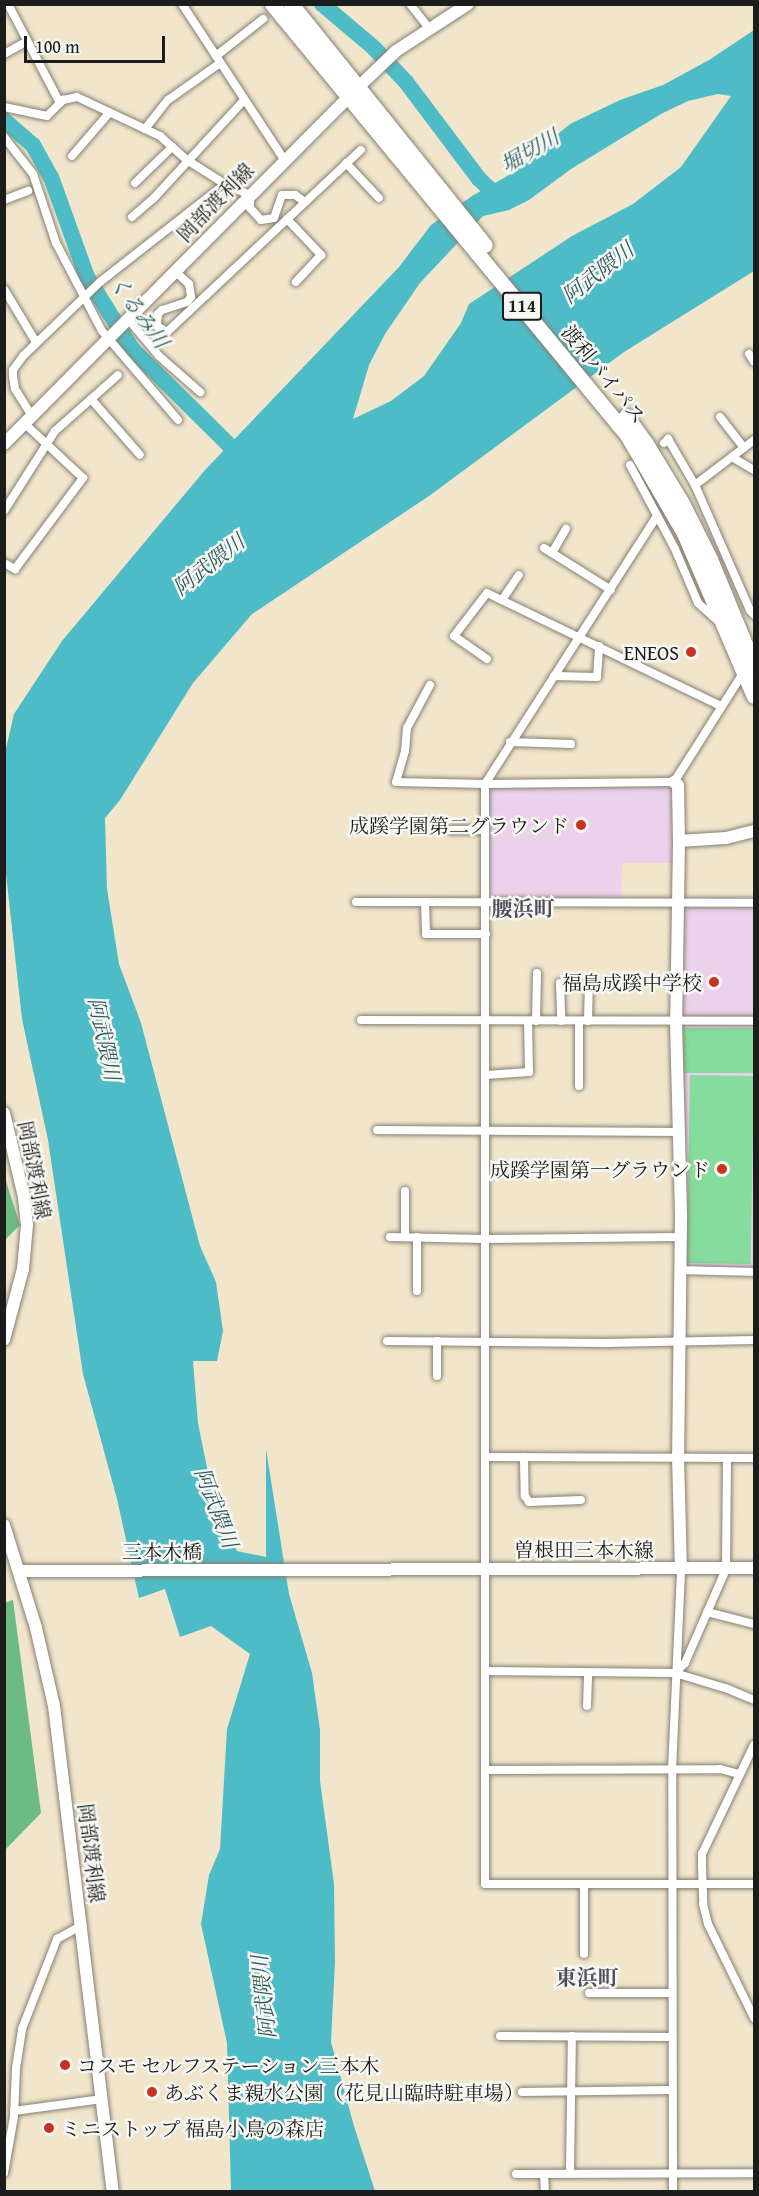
<!DOCTYPE html>
<meta charset="utf-8">
<style>
body{margin:0}
#map{position:relative;width:759px;height:2196px;overflow:hidden;background:#f1e5cc;font-family:"Gentium Book Plus","Noto Serif JP",serif}
div>[style]{position:absolute}
.built>*{inset:0;background:#ebd1eb}
.green>*{inset:0;background:#86db9e;transform-origin:0 0}
.forest>*{inset:0;background:#6cbb85}
.water>*{inset:0;background:#4ebcc7}
.river>*{height:16px;margin:-8px;padding:0 8px;transform-origin:8px;border-radius:8px;background:#4ebcc7}
.roads{filter:drop-shadow(0 0 2px #868074) drop-shadow(0 0 2px #868074)}
.street>*{height:8px;margin:-4px;padding:0 4px;transform-origin:4px;border-radius:4px;background:#fff}
.secondary>*{height:12px;margin:-6px;padding:0 6px;transform-origin:6px;border-radius:6px;background:#fff}
.highway>*{height:15px;margin:-7.5px;padding:0 7.5px;transform-origin:7.5px;border-radius:7.5px;background:#fff}
.dots>*{width:16px;height:16px;translate:-50% -50%;box-sizing:border-box;border:3px solid #f6f6f2;border-radius:50%}
span{translate:-50% -50%;white-space:nowrap;text-align:center;line-height:1.15;-webkit-text-stroke:5px #f6f6f2;paint-order:stroke}
.shield-label span{padding:2px 4px;background:#f6f6f2;border:2px solid;border-radius:4px;-webkit-text-stroke-width:0}
.shield-label{font-size:18px;color:#1c1c1c;font-weight:700}
.street-label{font-size:20px;color:#1c1c1c}
.poi-label{font-size:20px;color:#1c1c1c}
.right{translate:-100% -50%;text-align:right}
.left{translate:0 -50%;text-align:left}
.water-label{font-size:21px;color:#305c60;font-style:italic}
.neighbourhood-label{font-size:21px;color:#504d5e;font-weight:700}
.frame{position:absolute;inset:0;border:6px solid #1c1c1c;pointer-events:none}
.scale{position:absolute;left:24px;top:36px;width:141px;height:27px;box-sizing:border-box;border:3px solid #1c1c1c;border-top:0;padding-left:8px;font-size:18px;line-height:21px;white-space:nowrap;color:#1c1c1c;-webkit-text-stroke:4px #f6f6f2;paint-order:stroke}
</style>
<div id="map">
<div class="built">
<div style="clip-path:polygon(672px 786px,673px 863px,622px 863px,621px 898px,490px 899px,489px 788px)"></div>
<div style="clip-path:polygon(684px 907px,754px 908px,754px 1267px,684px 1268px,681px 1027px)"></div>
</div>
<div class="green">
<div style="left:754px;top:1028px;width:45px;height:71px;rotate:90deg"></div>
<div style="left:690px;top:1075px;width:64px;height:188px;rotate:1deg"></div>
</div>
<div class="forest">
<div style="clip-path:polygon(5px 1178px,20px 1225px,5px 1240px,4px 1240px)"></div>
<div style="clip-path:polygon(13px 1600px,41px 1813px,5px 1850px,4px 1603px)"></div>
</div>
<div class="water">
<div style="clip-path:polygon(evenodd,754px 30px,754px 271px,624px 352px,429px 496px,252px 614px,193px 683px,120px 800px,105px 818px,107px 889px,119px 964px,141px 1023px,200px 1246px,216px 1282px,223px 1331px,217px 1361px,193px 1361px,198px 1423px,216px 1512px,237px 1551px,266px 1557px,266px 1449px,289px 1594px,312px 1673px,320px 1730px,320px 1781px,334px 1884px,335px 1962px,331px 2042px,354px 2126px,375px 2191px,231px 2191px,227px 2043px,201px 1924px,209px 1875px,220px 1849px,227px 1729px,250px 1654px,211px 1626px,180px 1637px,165px 1589px,139px 1598px,117px 1499px,83px 1374px,48px 1140px,22px 1019px,4px 856px,4px 757px,14px 714px,62px 641px,205px 470px,399px 267px,431px 225px,472px 196px,509px 175px,570px 124px,620px 100px,663px 85px,709px 60px,754px 30px,718px 94px,731px 96px,681px 167px,633px 204px,572px 236px,469px 304px,461px 323px,424px 376px,391px 401px,353px 419px,369px 365px,385px 334px,420px 283px,483px 216px,509px 210px,529px 200px,571px 169px,661px 114px,688px 101px,718px 94px)"></div>
</div>
<div class="river">
<div style="left:322px;top:4px;width:68px;rotate:40.2deg"></div>
<div style="left:374px;top:48px;width:47px;rotate:46.7deg"></div>
<div style="left:406px;top:82px;width:121px;rotate:53deg"></div>
<div style="left:479px;top:179px;width:23px;rotate:43deg"></div>
<div style="left:496px;top:195px;width:10px;rotate:-17deg"></div>
<div style="left:4px;top:120px;width:38px;rotate:41deg"></div>
<div style="left:33px;top:145px;width:37px;rotate:61deg"></div>
<div style="left:51px;top:177px;width:106px;rotate:70.2deg"></div>
<div style="left:87px;top:277px;width:85px;rotate:58deg"></div>
<div style="left:132px;top:349px;width:139px;rotate:44.7deg"></div>
<div style="left:231px;top:447px;width:17px;rotate:28deg"></div>
</div>
<div class="roads">
<div class="street">
<div style="left:8px;top:4px;width:112px;rotate:62.3deg"></div>
<div style="left:182px;top:4px;width:186px;rotate:56.7deg"></div>
<div style="left:410px;top:4px;width:31px;rotate:52deg"></div>
<div style="left:4px;top:54px;width:25px;rotate:-29deg"></div>
<div style="left:216px;top:56px;width:60px;rotate:-38.2deg"></div>
<div style="left:4px;top:107px;width:44px;rotate:11.8deg"></div>
<div style="left:47px;top:116px;width:23px;rotate:-45deg"></div>
<div style="left:63px;top:100px;width:14px;rotate:-12deg"></div>
<div style="left:77px;top:97px;width:92px;rotate:25.2deg"></div>
<div style="left:160px;top:136px;width:36px;rotate:42deg"></div>
<div style="left:187px;top:160px;width:45px;rotate:32.3deg"></div>
<div style="left:225px;top:184px;width:27px;rotate:24deg"></div>
<div style="left:250px;top:195px;width:13px;rotate:90deg"></div>
<div style="left:250px;top:208px;width:16px;rotate:47deg"></div>
<div style="left:261px;top:220px;width:13px;rotate:-9deg"></div>
<div style="left:274px;top:218px;width:24px;rotate:-71deg"></div>
<div style="left:282px;top:195px;width:13px"></div>
<div style="left:295px;top:195px;width:12px;rotate:35deg"></div>
<div style="left:145px;top:129px;width:37px;rotate:-52deg"></div>
<div style="left:168px;top:100px;width:64px;rotate:-35.4deg"></div>
<div style="left:4px;top:137px;width:47px;rotate:51.9deg"></div>
<div style="left:33px;top:174px;width:73px;rotate:71.6deg"></div>
<div style="left:56px;top:243px;width:99px;rotate:62.4deg"></div>
<div style="left:102px;top:331px;width:117px;rotate:49.5deg"></div>
<div style="left:72px;top:156px;width:57px;rotate:-49.3deg"></div>
<div style="left:346px;top:163px;width:48px;rotate:46.7deg"></div>
<div style="left:135px;top:183px;width:52px;rotate:-44.2deg"></div>
<div style="left:4px;top:200px;width:26px;rotate:-21deg"></div>
<div style="left:132px;top:217px;width:29px;rotate:-41deg"></div>
<div style="left:154px;top:198px;width:133px;rotate:-47.4deg"></div>
<div style="left:287px;top:219px;width:50px;rotate:46.6deg"></div>
<div style="left:321px;top:255px;width:37px;rotate:133deg"></div>
<div style="left:175px;top:271px;width:19px;rotate:43deg"></div>
<div style="left:189px;top:284px;width:13px;rotate:81deg"></div>
<div style="left:191px;top:297px;width:6px;rotate:129deg"></div>
<div style="left:187px;top:302px;width:26px;rotate:162deg"></div>
<div style="left:162px;top:310px;width:6px;rotate:135deg"></div>
<div style="left:158px;top:314px;width:12px;rotate:95deg"></div>
<div style="left:157px;top:326px;width:12px;rotate:31deg"></div>
<div style="left:167px;top:332px;width:266px;rotate:-43.2deg"></div>
<div style="left:4px;top:289px;width:62px;rotate:58.9deg"></div>
<div style="left:128px;top:319px;width:48px;rotate:50deg"></div>
<div style="left:159px;top:356px;width:55px;rotate:41.3deg"></div>
<div style="left:749px;top:354px;width:9px;rotate:58deg"></div>
<div style="left:91px;top:399px;width:74px;rotate:48.8deg"></div>
<div style="left:32px;top:416px;width:32px;rotate:-122deg"></div>
<div style="left:15px;top:389px;width:13px;rotate:-99deg"></div>
<div style="left:13px;top:376px;width:6px;rotate:-90deg"></div>
<div style="left:13px;top:370px;width:17px;rotate:-54deg"></div>
<div style="left:23px;top:356px;width:107px;rotate:-43.9deg"></div>
<div style="left:100px;top:282px;width:159px;rotate:-38.1deg"></div>
<div style="left:720px;top:417px;width:39px;rotate:52deg"></div>
<div style="left:664px;top:443px;width:6px;rotate:-45deg"></div>
<div style="left:668px;top:439px;width:53px;rotate:59.6deg"></div>
<div style="left:695px;top:485px;width:137px;rotate:66.3deg"></div>
<div style="left:750px;top:610px;width:6px;rotate:51deg"></div>
<div style="left:732px;top:457px;width:26px;rotate:31deg"></div>
<div style="left:630px;top:465px;width:95px;rotate:61.8deg"></div>
<div style="left:675px;top:549px;width:59px;rotate:66.9deg"></div>
<div style="left:698px;top:603px;width:28px;rotate:42deg"></div>
<div style="left:695px;top:485px;width:74px;rotate:-37.3deg"></div>
<div style="left:4px;top:511px;width:95px;rotate:-57.5deg"></div>
<div style="left:55px;top:431px;width:84px;rotate:-41.6deg"></div>
<div style="left:657px;top:516px;width:318px;rotate:122.7deg"></div>
<div style="left:485px;top:784px;width:1100px;rotate:90deg"></div>
<div style="left:485px;top:1884px;width:269px"></div>
<div style="left:544px;top:548px;width:79px;rotate:32.1deg"></div>
<div style="left:552px;top:553px;width:28px;rotate:-60deg"></div>
<div style="left:4px;top:563px;width:13px;rotate:29deg"></div>
<div style="left:15px;top:569px;width:114px;rotate:-53.2deg"></div>
<div style="left:83px;top:478px;width:79px;rotate:-137deg"></div>
<div style="left:502px;top:600px;width:30px;rotate:-56deg"></div>
<div style="left:487px;top:659px;width:40px;rotate:-145.1deg"></div>
<div style="left:454px;top:636px;width:54px;rotate:-52.5deg"></div>
<div style="left:487px;top:593px;width:260px;rotate:25.8deg"></div>
<div style="left:554px;top:676px;width:43px;rotate:1.3deg"></div>
<div style="left:597px;top:677px;width:31px;rotate:-86deg"></div>
<div style="left:430px;top:685px;width:49px;rotate:118.1deg"></div>
<div style="left:407px;top:728px;width:23px;rotate:95deg"></div>
<div style="left:405px;top:751px;width:32px;rotate:106deg"></div>
<div style="left:396px;top:782px;width:89px;rotate:1.3deg"></div>
<div style="left:485px;top:784px;width:189px;rotate:-0.6deg"></div>
<div style="left:674px;top:782px;width:133px;rotate:-57.6deg"></div>
<div style="left:510px;top:742px;width:61px;rotate:1.9deg"></div>
<div style="left:451px;top:830px;width:34px"></div>
<div style="left:356px;top:902px;width:398px;rotate:0.1deg"></div>
<div style="left:425px;top:902px;width:32px;rotate:88deg"></div>
<div style="left:426px;top:934px;width:60px"></div>
<div style="left:560px;top:983px;width:38px;rotate:88deg"></div>
<div style="left:361px;top:1020px;width:393px;rotate:0.1deg"></div>
<div style="left:536px;top:1021px;width:48px;rotate:-88.8deg"></div>
<div style="left:588px;top:1021px;width:41px;rotate:-88.6deg"></div>
<div style="left:486px;top:1075px;width:43px;rotate:-4deg"></div>
<div style="left:529px;top:1072px;width:50px;rotate:-91.1deg"></div>
<div style="left:579px;top:1086px;width:65px;rotate:-90deg"></div>
<div style="left:377px;top:1130px;width:300px;rotate:0.4deg"></div>
<div style="left:405px;top:1236px;width:45px;rotate:-90deg"></div>
<div style="left:390px;top:1237px;width:95px;rotate:1.2deg"></div>
<div style="left:485px;top:1239px;width:195px;rotate:-0.6deg"></div>
<div style="left:417px;top:1237px;width:54px;rotate:90deg"></div>
<div style="left:680px;top:1270px;width:74px;rotate:1.5deg"></div>
<div style="left:387px;top:1341px;width:219px;rotate:0.5deg"></div>
<div style="left:606px;top:1343px;width:148px;rotate:-1.2deg"></div>
<div style="left:437px;top:1341px;width:35px;rotate:90deg"></div>
<div style="left:485px;top:1457px;width:269px;rotate:0.2deg"></div>
<div style="left:524px;top:1457px;width:39px;rotate:89deg"></div>
<div style="left:525px;top:1496px;width:7px;rotate:56deg"></div>
<div style="left:529px;top:1502px;width:52px;rotate:-2.2deg"></div>
<div style="left:707px;top:1612px;width:49px;rotate:14.3deg"></div>
<div style="left:485px;top:1671px;width:190px;rotate:0.6deg"></div>
<div style="left:675px;top:1673px;width:55px;rotate:16.8deg"></div>
<div style="left:728px;top:1689px;width:28px;rotate:23deg"></div>
<div style="left:675px;top:1673px;width:14px;rotate:-45deg"></div>
<div style="left:685px;top:1663px;width:103px;rotate:-66.4deg"></div>
<div style="left:726px;top:1569px;width:111px;rotate:-89.5deg"></div>
<div style="left:587px;top:1706px;width:33px;rotate:-88deg"></div>
<div style="left:754px;top:1745px;width:121px;rotate:115.5deg"></div>
<div style="left:702px;top:1854px;width:12px;rotate:90deg"></div>
<div style="left:702px;top:1866px;width:38px;rotate:88deg"></div>
<div style="left:703px;top:1904px;width:21px;rotate:76deg"></div>
<div style="left:708px;top:1924px;width:105px;rotate:63.9deg"></div>
<div style="left:485px;top:1770px;width:235px;rotate:-0.2deg"></div>
<div style="left:720px;top:1769px;width:20px;rotate:15deg"></div>
<div style="left:584px;top:1884px;width:70px;rotate:90deg"></div>
<div style="left:589px;top:1993px;width:83px"></div>
<div style="left:500px;top:2036px;width:172px;rotate:0.3deg"></div>
<div style="left:522px;top:2092px;width:150px;rotate:-0.8deg"></div>
<div style="left:14px;top:2111px;width:89px;rotate:-7.8deg"></div>
<div style="left:4px;top:2173px;width:58px;rotate:-80deg"></div>
<div style="left:14px;top:2116px;width:48px;rotate:-87.6deg"></div>
<div style="left:16px;top:2068px;width:39px;rotate:-81deg"></div>
<div style="left:22px;top:2029px;width:97px;rotate:-68.7deg"></div>
<div style="left:57px;top:1939px;width:29px;rotate:-29deg"></div>
<div style="left:570px;top:2173px;width:137px;rotate:-89.2deg"></div>
<div style="left:516px;top:2174px;width:238px;rotate:-0.2deg"></div>
<div style="left:544px;top:2174px;width:18px;rotate:87deg"></div>
<div style="left:673px;top:2192px;width:422px;rotate:-90.1deg"></div>
<div style="left:672px;top:1770px;width:202px;rotate:-87.4deg"></div>
</div>
<div class="secondary">
<div style="left:4px;top:444px;width:489px;rotate:-45.2deg"></div>
<div style="left:348px;top:97px;width:66px;rotate:-43.8deg"></div>
<div style="left:396px;top:51px;width:86px;rotate:-33.1deg"></div>
<div style="left:674px;top:782px;width:5px;rotate:37deg"></div>
<div style="left:678px;top:785px;width:56px;rotate:89deg"></div>
<div style="left:679px;top:841px;width:182px;rotate:90.9deg"></div>
<div style="left:676px;top:1023px;width:195px;rotate:88.5deg"></div>
<div style="left:681px;top:1218px;width:238px;rotate:90.7deg"></div>
<div style="left:678px;top:1456px;width:112px;rotate:88.5deg"></div>
<div style="left:679px;top:841px;width:47px;rotate:-3.7deg"></div>
<div style="left:726px;top:838px;width:29px;rotate:-14deg"></div>
<div style="left:4px;top:1113px;width:86px;rotate:76.6deg"></div>
<div style="left:24px;top:1197px;width:28px;rotate:84deg"></div>
<div style="left:27px;top:1225px;width:44px;rotate:95.2deg"></div>
<div style="left:23px;top:1269px;width:73px;rotate:105deg"></div>
<div style="left:4px;top:1525px;width:108px;rotate:72.7deg"></div>
<div style="left:36px;top:1628px;width:80px;rotate:77deg"></div>
<div style="left:54px;top:1706px;width:490px;rotate:83.1deg"></div>
<div style="left:19px;top:1571px;width:735px;rotate:-0.23deg"></div>
</div>
<div class="highway">
<div style="left:272px;top:4px;width:558px;rotate:50.52deg"></div>
<div style="left:627px;top:435px;width:113px;rotate:59.8deg"></div>
<div style="left:684px;top:533px;width:177px;rotate:66.8deg"></div>
<div style="left:291px;top:4px;width:309px;rotate:51.2deg"></div>
<div style="left:626px;top:416px;width:32px;rotate:54deg"></div>
<div style="left:645px;top:442px;width:71px;rotate:58.8deg"></div>
<div style="left:682px;top:503px;width:63px;rotate:63.4deg"></div>
<div style="left:710px;top:559px;width:116px;rotate:67.6deg"></div>
</div>
</div>
<div class="dots">
<div style="left:691px;top:652px;background:#c8321e"></div>
<div style="left:581px;top:825px;background:#c8321e"></div>
<div style="left:714px;top:982px;background:#c8321e"></div>
<div style="left:722px;top:1169px;background:#c8321e"></div>
<div style="left:65px;top:2065px;background:#c8321e"></div>
<div style="left:152px;top:2092px;background:#c8321e"></div>
<div style="left:49px;top:2128px;background:#c8321e"></div>
</div>
<div class="shield-label">
<span style="left:522px;top:306px">114</span>
</div>
<div class="street-label">
<span style="left:215px;top:202px;rotate:-46deg">岡部渡利線</span>
<span style="left:604px;top:374px;rotate:51deg">渡利バイパス</span>
<span style="left:35px;top:1170px;rotate:79deg">岡部渡利線</span>
<span style="left:584px;top:1549px">曽根田三本木線</span>
<span style="left:162px;top:1551px">三本木橋</span>
<span style="left:92px;top:1853px;rotate:83deg">岡部渡利線</span>
</div>
<div class="poi-label">
<span class="right" style="left:679px;top:652px">ENEOS</span>
<span class="right" style="left:569px;top:825px">成蹊学園第二グラウンド</span>
<span class="right" style="left:702px;top:982px">福島成蹊中学校</span>
<span class="right" style="left:710px;top:1169px">成蹊学園第一グラウンド</span>
<span class="left" style="left:77px;top:2065px">コスモ セルフステーション三本木</span>
<span class="left" style="left:164px;top:2092px">あぶくま親水公園（花見山臨時駐車場）</span>
<span class="left" style="left:61px;top:2128px">ミニストップ 福島小鳥の森店</span>
</div>
<div class="water-label">
<span style="left:530px;top:151px;rotate:-30deg">堀切川</span>
<span style="left:598px;top:273px;rotate:-38deg">阿武隈川</span>
<span style="left:139px;top:312px;rotate:54deg">くるみ川</span>
<span style="left:209px;top:565px;rotate:-38deg">阿武隈川</span>
<span style="left:104px;top:1039px;rotate:78deg">阿武隈川</span>
<span style="left:216px;top:1508px;rotate:69deg">阿武隈川</span>
<span style="left:264px;top:1997px;rotate:-96deg">阿武隈川</span>
</div>
<div class="neighbourhood-label">
<span style="left:523px;top:909px">腰浜町</span>
<span style="left:587px;top:1978px">東浜町</span>
</div>
<div class="frame"></div>
<div class="scale">100 m</div>
</div>
